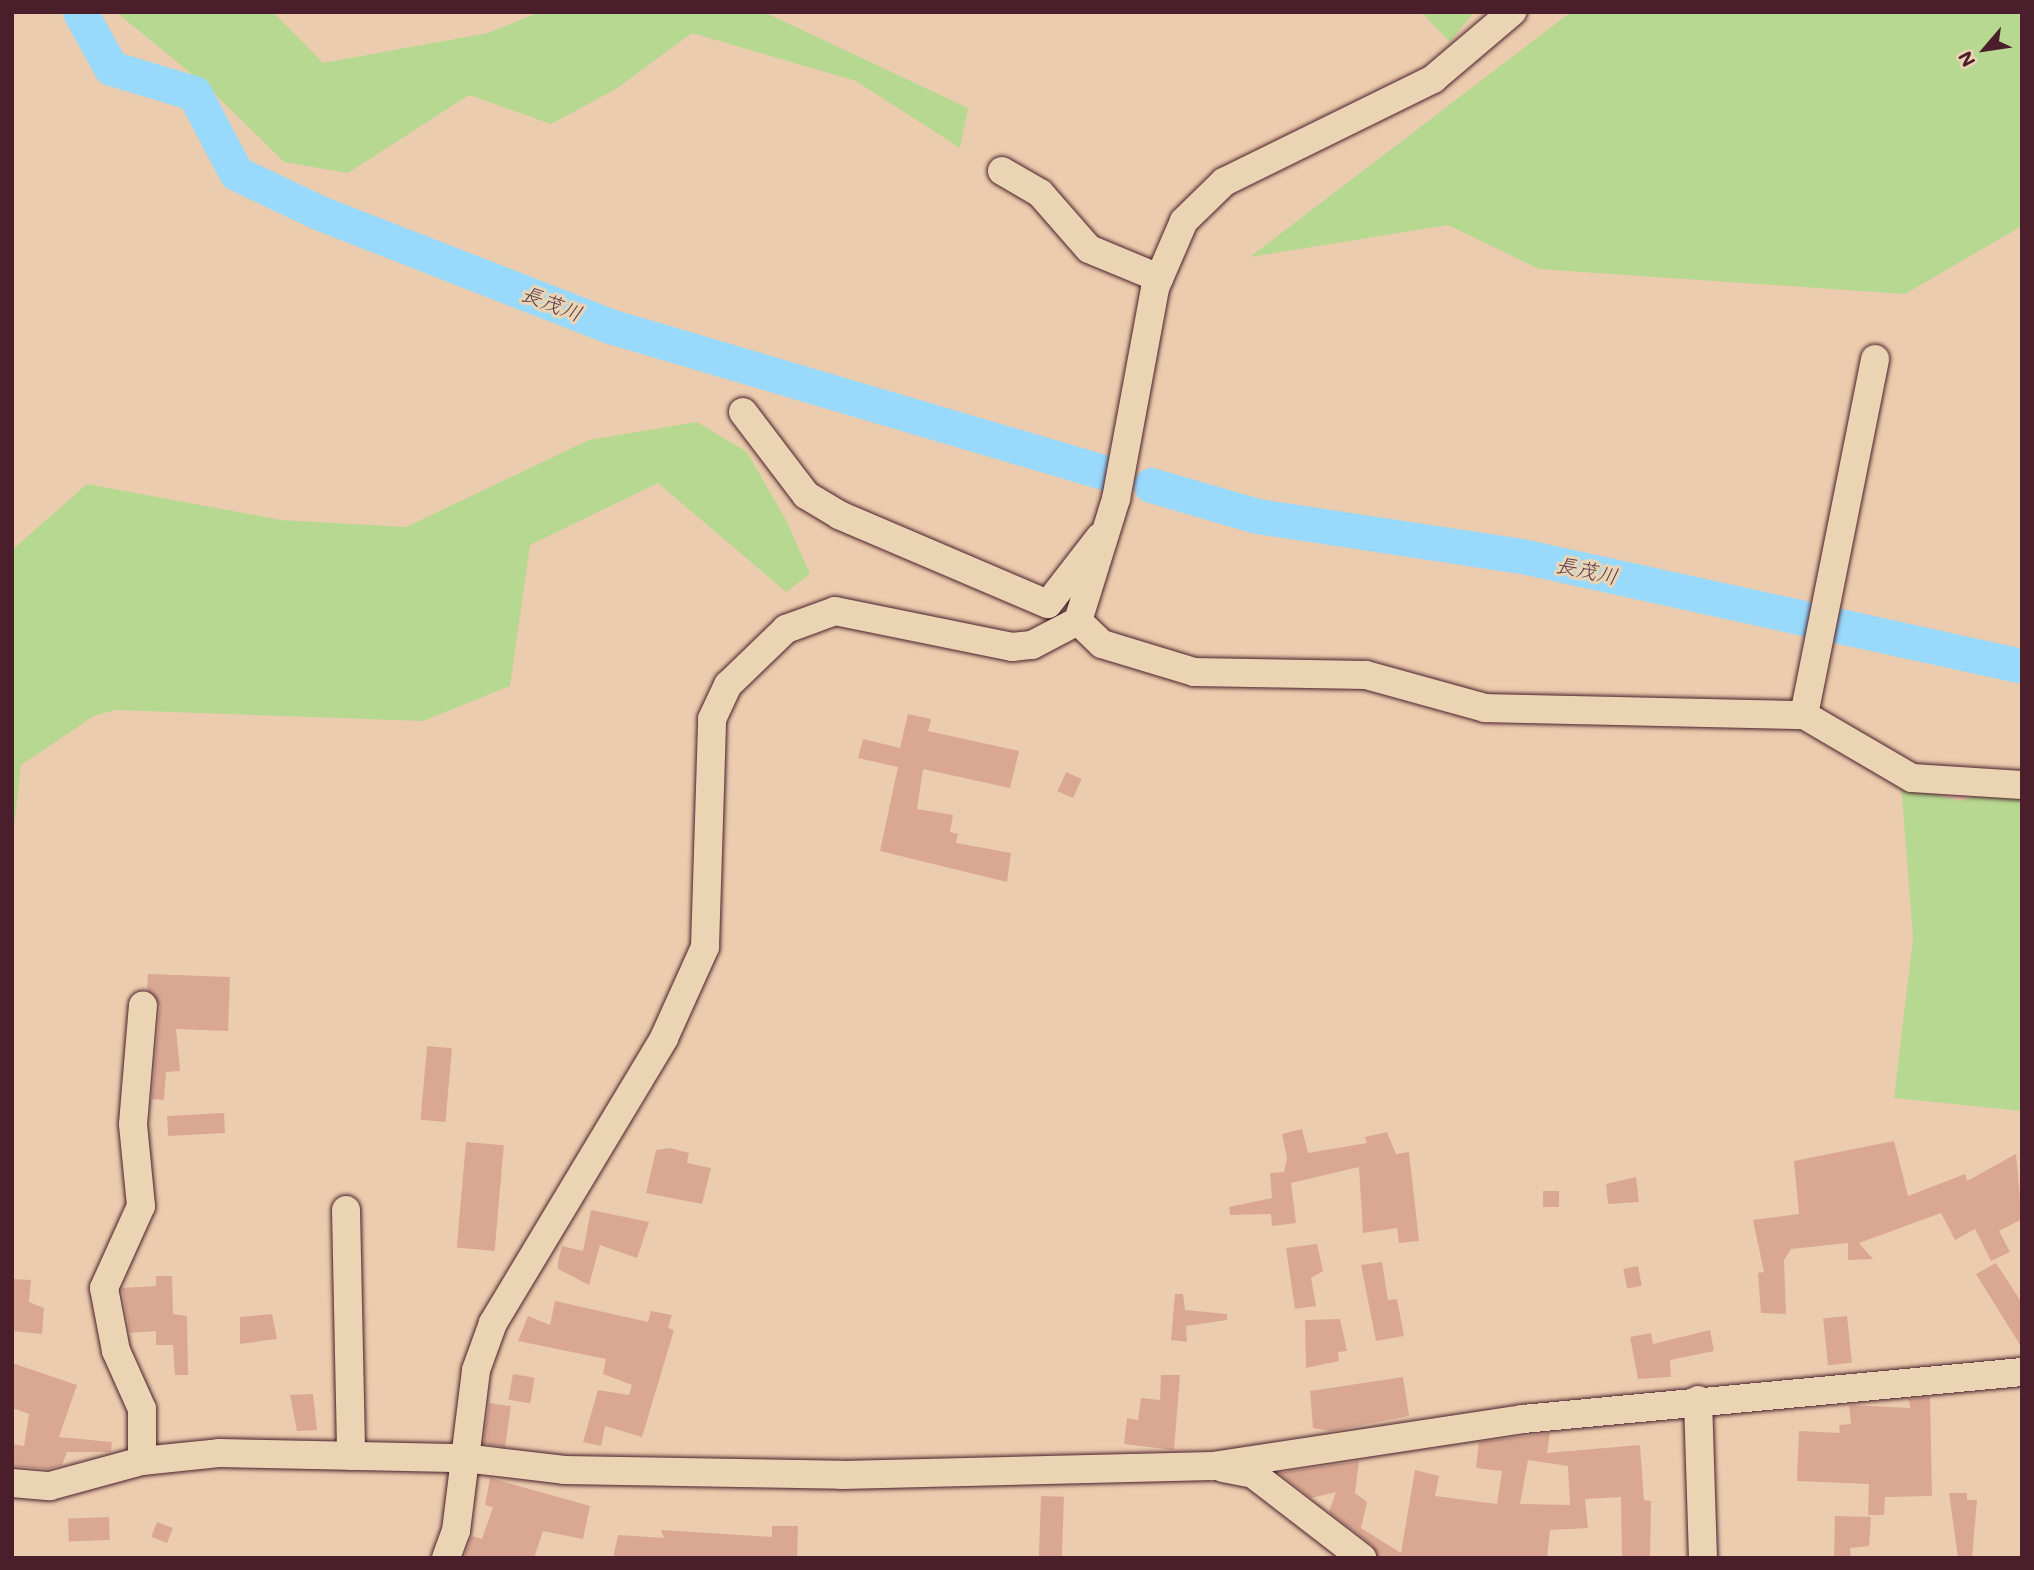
<!DOCTYPE html>
<meta charset="utf-8">
<style>
body{margin:0}
#map{position:relative;width:2034px;height:1570px;overflow:hidden;background:#ecccae;font-family:Mali,"Klee One",sans-serif}
div>[style]{position:absolute}
.green>*{inset:0;background:#b7d891}
.river>*{height:35px;margin:-17.5px;padding:0 17.5px;transform-origin:17.5px;border-radius:17.5px;background:#99d9fb}
.building>*{inset:0;background:#daa892;transform-origin:0 0}
.roads{filter:drop-shadow(0 0 2px #4a1f2b) drop-shadow(0 0 2px #4a1f2b)}
.minor>*{height:28px;margin:-14px;padding:0 14px;transform-origin:14px;border-radius:14px;background:#ebd4b4}
span{translate:-50% -50%;white-space:nowrap;text-align:center;line-height:1.15;-webkit-text-stroke:6px #ebd4b4;paint-order:stroke}
.water-label{font-size:21px;color:#563b4a;font-style:italic}
.frame{position:absolute;inset:0;border:14px solid #4a1f2b;pointer-events:none}
.north{position:absolute;left:1950px;top:14px;width:70px;height:70px;-webkit-text-stroke:5px #ebd4b4;paint-order:stroke;rotate:241deg;font-size:19px;font-weight:700;line-height:28px;text-align:center;color:#4a1f2b}
.north::after{content:'';display:block;margin:auto;width:24px;height:32px;background:#4a1f2b;clip-path:polygon(50% 0,100% 100%,50% 72%,0 100%)}
</style>
<div id="map">
<div class="green">
<div style="clip-path:polygon(116px 12px,273px 12px,323px 63px,488px 33px,540px 12px,764px 12px,968px 108px,960px 148px,856px 81px,692px 33px,616px 89px,551px 124px,469px 95px,348px 173px,284px 162px,210px 89px)"></div>
<div style="clip-path:polygon(1421px 12px,1474px 12px,1450px 42px)"></div>
<div style="clip-path:polygon(1571px 12px,2022px 12px,2022px 226px,1905px 294px,1539px 269px,1448px 225px,1250px 257px)"></div>
<div style="clip-path:polygon(697px 422px,747px 452px,787px 522px,810px 574px,786px 592px,658px 483px,530px 545px,510px 686px,423px 721px,115px 710px,94px 716px,21px 765px,12px 846px,12px 550px,87px 484px,281px 520px,406px 527px,589px 440px)"></div>
<div style="clip-path:polygon(1901px 784px,1960px 801px,1998px 790px,2022px 799px,2022px 1111px,1894px 1098px,1913px 938px)"></div>
</div>
<div class="river">
<div style="left:80px;top:12px;width:64px;rotate:61deg"></div>
<div style="left:111px;top:68px;width:87px;rotate:16.8deg"></div>
<div style="left:194px;top:93px;width:90px;rotate:62.3deg"></div>
<div style="left:236px;top:173px;width:93px;rotate:25.5deg"></div>
<div style="left:320px;top:213px;width:314px;rotate:21.3deg"></div>
<div style="left:613px;top:327px;width:518px;rotate:16.48deg"></div>
<div style="left:1151px;top:485px;width:110px;rotate:16.3deg"></div>
<div style="left:1257px;top:516px;width:268px;rotate:8.6deg"></div>
<div style="left:1522px;top:556px;width:512px;rotate:12.41deg"></div>
</div>
<div class="building">
<div style="clip-path:polygon(908px 714px,931px 719px,928px 731px,1019px 751px,1010px 788px,923px 769px,917px 809px,953px 815px,950px 832px,958px 834px,956px 843px,1011px 853px,1007px 882px,880px 851px,898px 767px,858px 758px,863px 739px,900px 748px)"></div>
<div style="left:1066px;top:772px;width:17px;height:21px;rotate:24deg"></div>
<div style="clip-path:polygon(148px 974px,230px 977px,228px 1031px,176px 1029px,180px 1071px,166px 1072px,164px 1100px,152px 1099px,160px 1006px,147px 989px)"></div>
<div style="left:427px;top:1046px;width:25px;height:74px;rotate:5deg"></div>
<div style="left:224px;top:1113px;width:20px;height:57px;rotate:87deg"></div>
<div style="clip-path:polygon(1302px 1129px,1308px 1153px,1367px 1143px,1365px 1137px,1387px 1132px,1396px 1154px,1409px 1152px,1419px 1241px,1399px 1243px,1397px 1228px,1363px 1233px,1359px 1167px,1291px 1183px,1296px 1223px,1272px 1226px,1271px 1214px,1230px 1215px,1229px 1207px,1272px 1198px,1270px 1173px,1284px 1172px,1287px 1158px,1282px 1134px)"></div>
<div style="clip-path:polygon(1894px 1141px,1908px 1196px,1965px 1174px,1967px 1181px,2016px 1154px,2022px 1219px,1999px 1231px,2010px 1252px,1991px 1261px,1975px 1229px,1955px 1240px,1941px 1213px,1859px 1243px,1873px 1259px,1848px 1260px,1848px 1243px,1791px 1249px,1784px 1260px,1786px 1314px,1761px 1313px,1758px 1273px,1764px 1272px,1753px 1220px,1799px 1214px,1794px 1161px)"></div>
<div style="left:466px;top:1142px;width:38px;height:106px;rotate:5deg"></div>
<div style="clip-path:polygon(670px 1148px,689px 1153px,687px 1163px,711px 1168px,702px 1204px,646px 1193px,656px 1150px)"></div>
<div style="clip-path:polygon(1636px 1177px,1639px 1202px,1608px 1204px,1606px 1184px)"></div>
<div style="left:1543px;top:1191px;width:16px;height:16px"></div>
<div style="clip-path:polygon(591px 1210px,649px 1222px,637px 1258px,600px 1245px,589px 1285px,558px 1269px,558px 1262px,562px 1246px,583px 1251px)"></div>
<div style="clip-path:polygon(1317px 1244px,1323px 1271px,1311px 1278px,1316px 1306px,1295px 1309px,1286px 1248px)"></div>
<div style="clip-path:polygon(1382px 1262px,1388px 1300px,1397px 1299px,1404px 1336px,1376px 1341px,1361px 1265px)"></div>
<div style="clip-path:polygon(1996px 1263px,2022px 1303px,2022px 1348px,1976px 1274px)"></div>
<div style="left:1638px;top:1266px;width:20px;height:15px;rotate:79deg"></div>
<div style="clip-path:polygon(156px 1276px,172px 1276px,173px 1314px,187px 1316px,188px 1375px,175px 1375px,173px 1345px,156px 1345px,156px 1331px,130px 1333px,122px 1288px,156px 1286px)"></div>
<div style="clip-path:polygon(12px 1279px,31px 1280px,29px 1302px,44px 1308px,42px 1334px,12px 1331px)"></div>
<div style="clip-path:polygon(1175px 1294px,1183px 1294px,1185px 1310px,1227px 1314px,1227px 1320px,1186px 1326px,1187px 1342px,1171px 1340px)"></div>
<div style="clip-path:polygon(555px 1301px,648px 1322px,651px 1311px,672px 1315px,668px 1328px,674px 1330px,642px 1437px,605px 1426px,601px 1446px,583px 1442px,598px 1390px,629px 1395px,632px 1385px,603px 1374px,606px 1359px,518px 1341px,528px 1316px,550px 1325px)"></div>
<div style="clip-path:polygon(272px 1314px,277px 1339px,240px 1344px,240px 1317px)"></div>
<div style="left:1847px;top:1316px;width:47px;height:24px;rotate:84deg"></div>
<div style="clip-path:polygon(1340px 1319px,1347px 1351px,1338px 1352px,1339px 1361px,1306px 1368px,1305px 1320px)"></div>
<div style="clip-path:polygon(1710px 1330px,1714px 1351px,1670px 1360px,1671px 1377px,1638px 1379px,1630px 1337px,1651px 1333px,1653px 1344px)"></div>
<div style="clip-path:polygon(12px 1363px,77px 1385px,59px 1437px,112px 1442px,111px 1452px,67px 1452px,62px 1465px,48px 1469px,12px 1466px,12px 1444px,24px 1446px,29px 1414px,12px 1408px)"></div>
<div style="left:513px;top:1374px;width:22px;height:26px;rotate:10deg"></div>
<div style="clip-path:polygon(1161px 1375px,1180px 1375px,1174px 1450px,1124px 1444px,1127px 1418px,1138px 1420px,1141px 1398px,1160px 1400px)"></div>
<div style="clip-path:polygon(1403px 1377px,1409px 1416px,1331px 1431px,1313px 1428px,1310px 1391px)"></div>
<div style="clip-path:polygon(313px 1394px,317px 1430px,297px 1431px,290px 1395px)"></div>
<div style="clip-path:polygon(1930px 1397px,1932px 1496px,1885px 1497px,1884px 1515px,1868px 1515px,1869px 1484px,1797px 1481px,1799px 1431px,1840px 1433px,1839px 1425px,1851px 1424px,1849px 1405px,1910px 1408px,1909px 1399px)"></div>
<div style="left:489px;top:1403px;width:22px;height:41px;rotate:8deg"></div>
<div style="clip-path:polygon(evenodd,1550px 1433px,1547px 1453px,1640px 1445px,1644px 1500px,1651px 1501px,1650px 1558px,1622px 1558px,1621px 1497px,1585px 1499px,1588px 1528px,1550px 1530px,1547px 1558px,1378px 1558px,1372px 1545px,1329px 1512px,1336px 1492px,1311px 1498px,1279px 1473px,1359px 1461px,1355px 1493px,1367px 1502px,1361px 1528px,1401px 1553px,1415px 1470px,1439px 1476px,1435px 1496px,1497px 1504px,1502px 1471px,1476px 1468px,1479px 1442px,1550px 1433px,1528px 1460px,1568px 1466px,1570px 1505px,1520px 1504px,1528px 1460px)"></div>
<div style="clip-path:polygon(490px 1478px,590px 1506px,583px 1539px,543px 1531px,534px 1558px,464px 1558px,472px 1536px,482px 1539px,493px 1507px,485px 1505px)"></div>
<div style="clip-path:polygon(1949px 1493px,1967px 1493px,1967px 1500px,1977px 1500px,1972px 1558px,1958px 1558px)"></div>
<div style="left:1041px;top:1496px;width:23px;height:62px;rotate:2deg"></div>
<div style="clip-path:polygon(1835px 1516px,1871px 1517px,1869px 1546px,1850px 1548px,1851px 1558px,1834px 1558px)"></div>
<div style="left:109px;top:1517px;width:23px;height:41px;rotate:88deg"></div>
<div style="left:157px;top:1522px;width:17px;height:16px;rotate:21deg"></div>
<div style="clip-path:polygon(772px 1526px,798px 1526px,797px 1558px,613px 1558px,618px 1535px,664px 1538px,661px 1530px,772px 1537px)"></div>
</div>
<div class="roads">
<div class="minor">
<div style="left:1002px;top:171px;width:44px;rotate:30.1deg"></div>
<div style="left:1040px;top:193px;width:74px;rotate:48.8deg"></div>
<div style="left:1089px;top:249px;width:76px;rotate:22.5deg"></div>
<div style="left:743px;top:412px;width:104px;rotate:52.8deg"></div>
<div style="left:806px;top:495px;width:39px;rotate:31deg"></div>
<div style="left:839px;top:515px;width:227px;rotate:23.1deg"></div>
<div style="left:1048px;top:604px;width:85px;rotate:-52.2deg"></div>
<div style="left:1078px;top:621px;width:33px;rotate:44deg"></div>
<div style="left:1102px;top:644px;width:96px;rotate:16.9deg"></div>
<div style="left:1194px;top:672px;width:172px;rotate:1deg"></div>
<div style="left:1366px;top:675px;width:123px;rotate:15.5deg"></div>
<div style="left:1485px;top:708px;width:319px;rotate:1.3deg"></div>
<div style="left:1804px;top:715px;width:125px;rotate:30.3deg"></div>
<div style="left:1912px;top:778px;width:110px;rotate:3.6deg"></div>
<div style="left:1804px;top:715px;width:363px;rotate:-78.7deg"></div>
<div style="left:346px;top:1210px;width:246px;rotate:88.8deg"></div>
<div style="left:1698px;top:1400px;width:158px;rotate:88.2deg"></div>
<div style="left:142px;top:1461px;width:52px;rotate:-90deg"></div>
<div style="left:142px;top:1409px;width:64px;rotate:-114.1deg"></div>
<div style="left:116px;top:1351px;width:64px;rotate:-100.8deg"></div>
<div style="left:104px;top:1288px;width:90px;rotate:-65.7deg"></div>
<div style="left:141px;top:1206px;width:82px;rotate:-95.6deg"></div>
<div style="left:133px;top:1124px;width:119px;rotate:-85.2deg"></div>
<div style="left:1223px;top:1468px;width:31px;rotate:11deg"></div>
<div style="left:1253px;top:1474px;width:138px;rotate:37.6deg"></div>
<div style="left:12px;top:1483px;width:38px;rotate:5deg"></div>
<div style="left:50px;top:1486px;width:95px;rotate:-15.2deg"></div>
<div style="left:142px;top:1461px;width:77px;rotate:-5.9deg"></div>
<div style="left:219px;top:1453px;width:245px;rotate:1.2deg"></div>
<div style="left:464px;top:1458px;width:101px;rotate:6.8deg"></div>
<div style="left:564px;top:1470px;width:278px;rotate:1deg"></div>
<div style="left:842px;top:1475px;width:371px;rotate:-1.4deg"></div>
<div style="left:1213px;top:1466px;width:314px;rotate:-8.6deg"></div>
<div style="left:1523px;top:1419px;width:501px;rotate:-5.38deg"></div>
<div style="left:446px;top:1558px;width:29px;rotate:-70deg"></div>
<div style="left:456px;top:1531px;width:162px;rotate:-82.9deg"></div>
<div style="left:476px;top:1370px;width:50px;rotate:-70.1deg"></div>
<div style="left:493px;top:1323px;width:332px;rotate:-59deg"></div>
<div style="left:664px;top:1038px;width:100px;rotate:-65.7deg"></div>
<div style="left:705px;top:947px;width:228px;rotate:-88.2deg"></div>
<div style="left:712px;top:719px;width:38px;rotate:-65deg"></div>
<div style="left:728px;top:685px;width:81px;rotate:-44deg"></div>
<div style="left:786px;top:629px;width:52px;rotate:-20.2deg"></div>
<div style="left:835px;top:611px;width:181px;rotate:11.5deg"></div>
<div style="left:1012px;top:647px;width:20px;rotate:-6deg"></div>
<div style="left:1032px;top:645px;width:52px;rotate:-27.6deg"></div>
<div style="left:1078px;top:621px;width:128px;rotate:-72.7deg"></div>
<div style="left:1116px;top:499px;width:215px;rotate:-79.5deg"></div>
<div style="left:1155px;top:288px;width:73px;rotate:-66.6deg"></div>
<div style="left:1184px;top:221px;width:56px;rotate:-44.3deg"></div>
<div style="left:1224px;top:182px;width:233px;rotate:-26.2deg"></div>
<div style="left:1433px;top:79px;width:104px;rotate:-40.3deg"></div>
</div>
</div>
<div class="water-label">
<span style="left:552px;top:303px;rotate:21deg">長茂川</span>
<span style="left:1587px;top:570px;rotate:12deg">長茂川</span>
</div>
<div class="frame"></div>
<div class="north">N</div>
</div>
